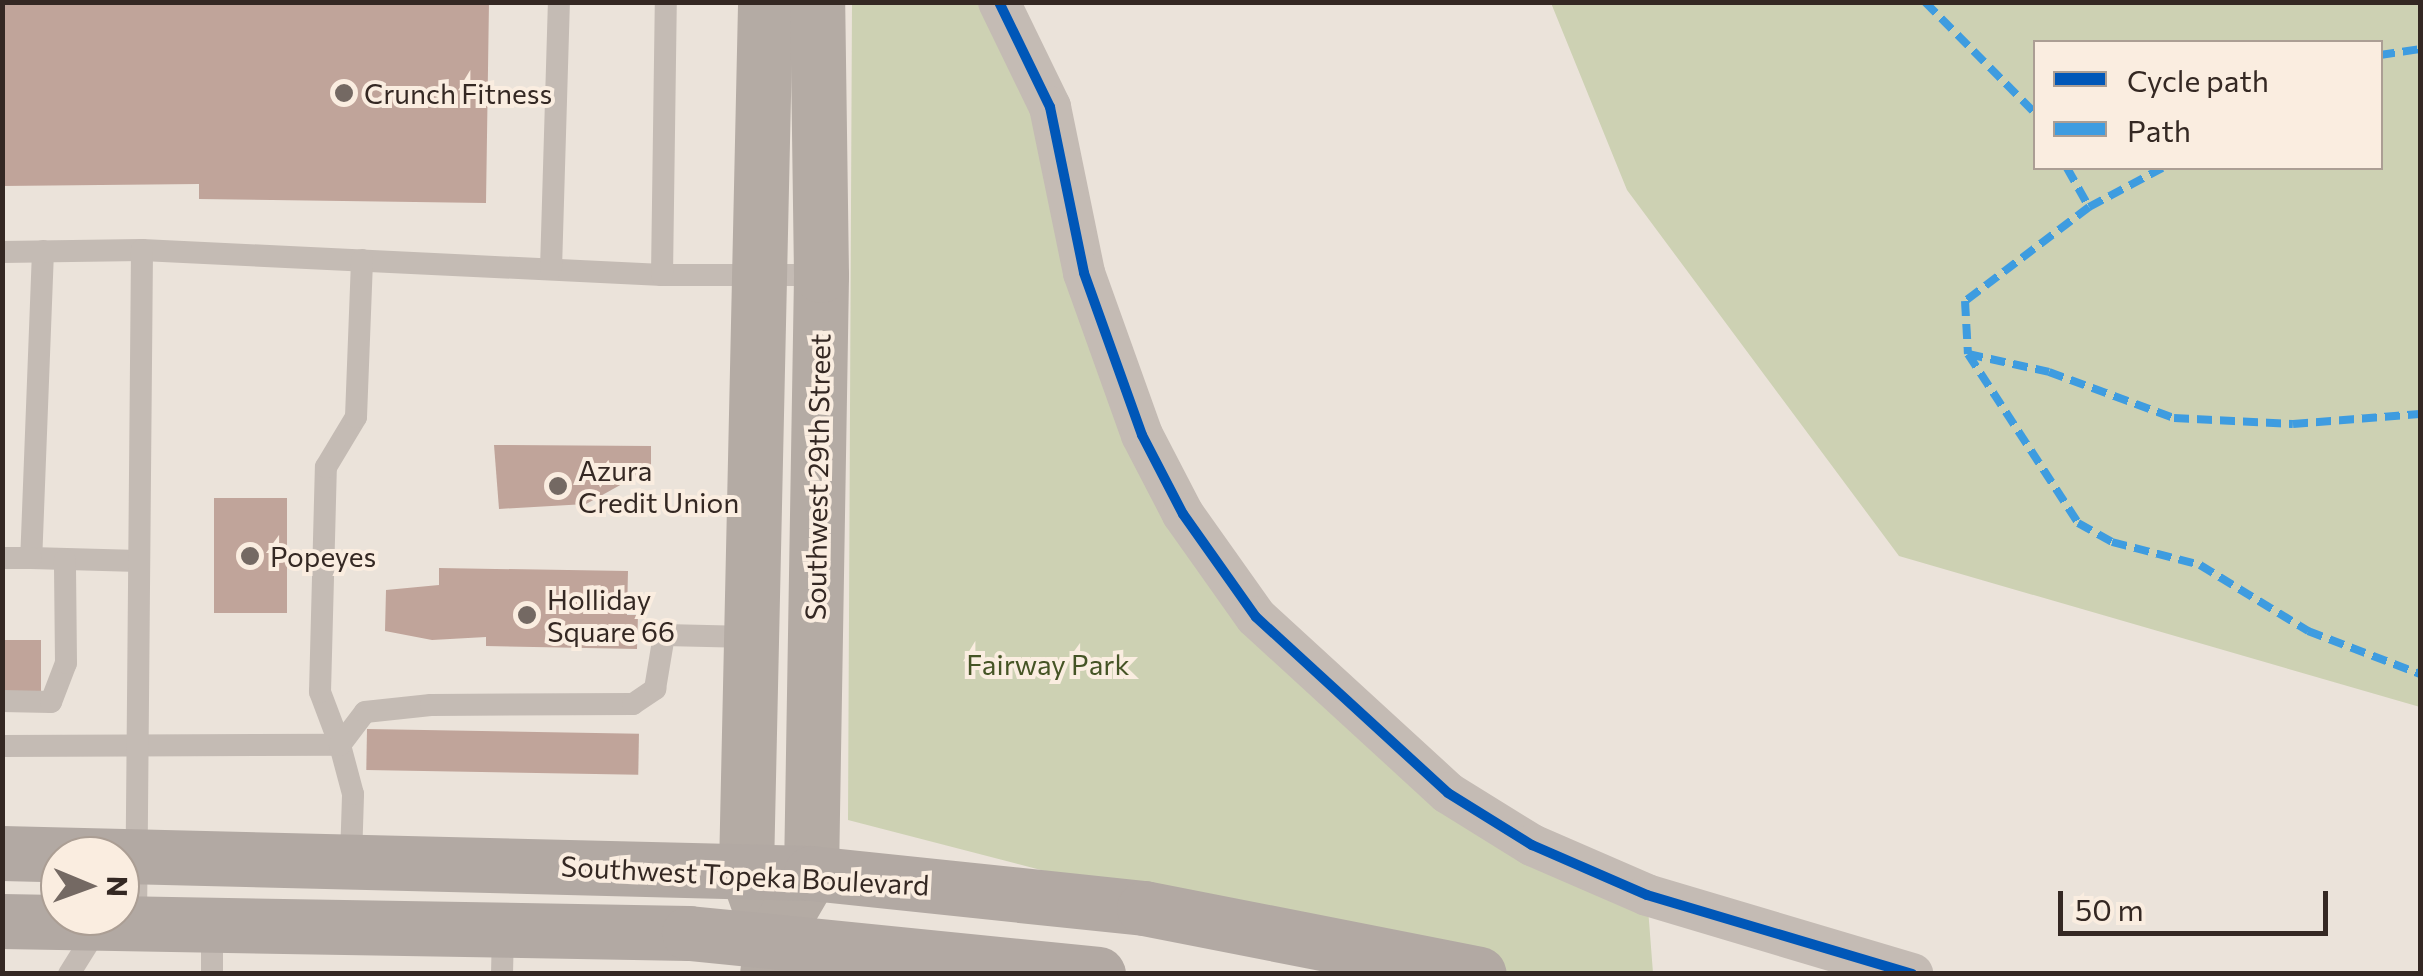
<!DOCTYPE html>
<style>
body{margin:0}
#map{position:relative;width:2423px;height:976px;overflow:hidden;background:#ebe3da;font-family:Commissioner,sans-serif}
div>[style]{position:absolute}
.green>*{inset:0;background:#cdd1b3}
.building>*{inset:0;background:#c0a49a;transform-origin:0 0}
.lane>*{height:22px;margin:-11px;padding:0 11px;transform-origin:11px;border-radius:11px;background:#c4bbb4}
.street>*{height:42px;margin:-21px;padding:0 21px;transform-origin:21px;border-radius:21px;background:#c4bbb4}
.secondary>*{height:55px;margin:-27.5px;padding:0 27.5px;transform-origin:27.5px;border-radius:27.5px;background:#b4aba4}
.primary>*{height:55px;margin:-27.5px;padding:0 27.5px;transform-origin:27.5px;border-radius:27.5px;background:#b2a9a3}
.quiet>*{height:8px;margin-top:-4px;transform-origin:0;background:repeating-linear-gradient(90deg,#3e9ce0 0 15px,transparent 0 23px)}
.cycleway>*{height:10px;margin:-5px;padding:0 5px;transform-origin:5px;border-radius:5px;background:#0057b8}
.dots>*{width:28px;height:28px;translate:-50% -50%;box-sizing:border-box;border:5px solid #faede0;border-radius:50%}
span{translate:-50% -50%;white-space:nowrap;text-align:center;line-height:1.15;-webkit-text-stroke:8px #faede0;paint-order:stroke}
.poi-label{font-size:28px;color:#342823}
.left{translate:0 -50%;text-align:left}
.street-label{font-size:28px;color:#342823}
.park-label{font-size:28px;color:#455425}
.frame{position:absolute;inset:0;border:5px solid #342823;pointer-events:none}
.legend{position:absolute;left:2033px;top:40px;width:350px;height:130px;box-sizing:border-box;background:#faede0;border:2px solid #ab9e94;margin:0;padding:12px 18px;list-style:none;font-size:30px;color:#342823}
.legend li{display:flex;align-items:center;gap:20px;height:50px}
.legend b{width:50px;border:2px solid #ab9e94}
.north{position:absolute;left:40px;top:836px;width:100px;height:100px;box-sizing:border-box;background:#faede0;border:2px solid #ab9e94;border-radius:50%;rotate:91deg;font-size:28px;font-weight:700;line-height:40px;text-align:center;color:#342823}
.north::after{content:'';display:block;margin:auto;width:35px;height:45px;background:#746963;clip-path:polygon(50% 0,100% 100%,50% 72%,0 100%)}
.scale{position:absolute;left:2058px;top:891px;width:270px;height:45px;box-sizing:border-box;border:5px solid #342823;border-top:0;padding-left:12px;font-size:30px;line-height:35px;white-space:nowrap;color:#342823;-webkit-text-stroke:8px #faede0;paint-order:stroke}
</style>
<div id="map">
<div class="green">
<div style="clip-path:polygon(852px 3px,995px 3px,1109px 351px,1230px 585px,1448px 793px,1647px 895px,1653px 973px,1438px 973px,848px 820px)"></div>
<div style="clip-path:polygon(evenodd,1551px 3px,2420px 3px,2420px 707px,1899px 556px,1627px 190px,1551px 3px,2036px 42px,2380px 42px,2380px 168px,2036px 168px,2036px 42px)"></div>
</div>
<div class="building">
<div style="clip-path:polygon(2px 2px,489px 2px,486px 203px,199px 199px,199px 184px,2px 186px)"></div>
<div style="clip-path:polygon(494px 445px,651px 446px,651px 468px,586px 504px,499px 509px)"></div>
<div style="left:214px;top:498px;width:73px;height:115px"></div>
<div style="clip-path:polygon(439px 568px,628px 571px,627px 615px,638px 615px,637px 649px,486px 646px,486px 637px,432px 640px,385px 631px,386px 590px,439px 585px)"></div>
<div style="left:2px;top:640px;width:39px;height:54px"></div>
<div style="left:367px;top:729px;width:272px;height:41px;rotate:1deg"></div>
</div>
<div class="lane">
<div style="left:43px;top:251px;width:307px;rotate:92.2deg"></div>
<div style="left:31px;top:558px;width:108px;rotate:1.6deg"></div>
<div style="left:2px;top:252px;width:140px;rotate:-0.8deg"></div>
<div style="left:142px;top:250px;width:521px;rotate:2.75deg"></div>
<div style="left:662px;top:275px;width:159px"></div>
<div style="left:551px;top:269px;width:267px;rotate:-88.3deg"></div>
<div style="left:662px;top:275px;width:273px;rotate:-89.2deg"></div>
<div style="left:2px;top:558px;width:29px"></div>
<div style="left:2px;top:701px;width:49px;rotate:1.2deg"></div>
<div style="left:51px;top:702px;width:42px;rotate:-69deg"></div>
<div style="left:66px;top:663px;width:103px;rotate:-90.6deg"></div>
<div style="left:2px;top:746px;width:338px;rotate:-0.2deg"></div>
<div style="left:340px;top:745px;width:57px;rotate:-110.7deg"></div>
<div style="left:320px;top:692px;width:225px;rotate:-88.5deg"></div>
<div style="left:326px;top:467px;width:58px;rotate:-59deg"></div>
<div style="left:356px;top:417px;width:157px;rotate:-87.8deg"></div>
<div style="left:351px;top:859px;width:65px;rotate:-88.2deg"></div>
<div style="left:353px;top:794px;width:51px;rotate:-104.9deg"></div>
<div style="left:340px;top:745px;width:41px;rotate:-52.9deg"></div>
<div style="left:365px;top:712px;width:66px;rotate:-6.1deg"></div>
<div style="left:431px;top:705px;width:202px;rotate:-0.3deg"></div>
<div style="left:633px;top:704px;width:27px;rotate:-34deg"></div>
<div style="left:655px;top:689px;width:55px;rotate:-80.5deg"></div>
<div style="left:664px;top:635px;width:86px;rotate:1.3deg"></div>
<div style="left:136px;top:924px;width:674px;rotate:-89.49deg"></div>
<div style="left:212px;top:925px;width:49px;rotate:90deg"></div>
<div style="left:69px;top:974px;width:57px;rotate:-58deg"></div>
<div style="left:502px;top:974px;width:44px;rotate:-88.7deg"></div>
</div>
<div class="street">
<div style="left:999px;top:2px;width:117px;rotate:64.1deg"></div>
<div style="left:1050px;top:107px;width:169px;rotate:78.4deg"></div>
<div style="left:1084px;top:273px;width:172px;rotate:70.3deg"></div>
<div style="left:1142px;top:435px;width:89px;rotate:62.6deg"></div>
<div style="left:1183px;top:514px;width:126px;rotate:54.7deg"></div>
<div style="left:1256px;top:617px;width:260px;rotate:42.5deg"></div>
<div style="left:1448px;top:793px;width:99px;rotate:31.8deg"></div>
<div style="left:1532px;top:845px;width:125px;rotate:23.5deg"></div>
<div style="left:1647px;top:895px;width:277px;rotate:16.6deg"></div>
</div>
<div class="secondary">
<div style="left:762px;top:914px;width:48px;rotate:-109.6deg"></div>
<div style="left:746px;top:869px;width:867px;rotate:-88.74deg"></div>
<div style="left:767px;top:974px;width:34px;rotate:-82deg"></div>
<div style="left:772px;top:940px;width:78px;rotate:-59.8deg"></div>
<div style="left:811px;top:873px;width:598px;rotate:-89.04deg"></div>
<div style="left:821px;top:275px;width:273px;rotate:-90.8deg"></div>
</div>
<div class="primary">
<div style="left:2px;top:853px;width:809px;rotate:1.42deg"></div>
<div style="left:811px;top:873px;width:335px;rotate:6deg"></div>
<div style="left:1144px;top:908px;width:341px;rotate:11.1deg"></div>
<div style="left:2px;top:921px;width:687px;rotate:1deg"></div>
<div style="left:689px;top:933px;width:411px;rotate:5.7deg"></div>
</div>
<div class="quiet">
<div style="left:1925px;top:2px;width:158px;rotate:45.3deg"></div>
<div style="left:2380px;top:55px;width:40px;rotate:-8.5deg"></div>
<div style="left:2067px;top:168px;width:45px;rotate:60.6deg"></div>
<div style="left:2089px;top:207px;width:156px;rotate:142.8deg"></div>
<div style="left:1965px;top:301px;width:53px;rotate:86.8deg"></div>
<div style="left:1968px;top:354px;width:202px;rotate:56.9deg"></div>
<div style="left:2078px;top:523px;width:39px;rotate:29deg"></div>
<div style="left:2112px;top:542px;width:91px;rotate:14.6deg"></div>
<div style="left:2200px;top:565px;width:127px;rotate:31.4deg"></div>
<div style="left:2308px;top:631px;width:120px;rotate:21deg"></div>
<div style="left:2089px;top:207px;width:83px;rotate:-28.1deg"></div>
<div style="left:1968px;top:354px;width:83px;rotate:12.5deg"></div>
<div style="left:2049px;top:372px;width:133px;rotate:20.2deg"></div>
<div style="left:2174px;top:418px;width:119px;rotate:2.9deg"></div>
<div style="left:2293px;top:424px;width:127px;rotate:-4.5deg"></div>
</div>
<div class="cycleway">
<div style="left:999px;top:2px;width:117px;rotate:64.1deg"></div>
<div style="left:1050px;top:107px;width:169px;rotate:78.4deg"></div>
<div style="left:1084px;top:273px;width:172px;rotate:70.3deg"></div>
<div style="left:1142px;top:435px;width:89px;rotate:62.6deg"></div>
<div style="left:1183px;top:514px;width:126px;rotate:54.7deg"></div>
<div style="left:1256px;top:617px;width:260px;rotate:42.5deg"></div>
<div style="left:1448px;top:793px;width:99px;rotate:31.8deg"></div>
<div style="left:1532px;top:845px;width:125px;rotate:23.5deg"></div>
<div style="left:1647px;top:895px;width:277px;rotate:16.6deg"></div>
</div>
<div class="dots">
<div style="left:344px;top:93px;background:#746963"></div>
<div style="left:558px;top:486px;background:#746963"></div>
<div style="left:250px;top:556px;background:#746963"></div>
<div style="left:527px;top:615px;background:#746963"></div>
</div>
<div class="poi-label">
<span class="left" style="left:364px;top:93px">Crunch Fitness</span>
<span class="left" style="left:578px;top:486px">Azura<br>Credit Union</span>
<span class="left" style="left:270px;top:556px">Popeyes</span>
<span class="left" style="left:547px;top:615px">Holliday<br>Square 66</span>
</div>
<div class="street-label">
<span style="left:817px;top:477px;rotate:-89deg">Southwest 29th Street</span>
<span style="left:745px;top:875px;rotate:3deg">Southwest Topeka Boulevard</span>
</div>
<div class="park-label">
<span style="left:1048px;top:664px">Fairway Park</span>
</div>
<div class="frame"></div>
<ul class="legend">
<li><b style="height:12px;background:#0057b8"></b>Cycle path</li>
<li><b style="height:12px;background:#3e9ce0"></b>Path</li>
</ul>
<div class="north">N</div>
<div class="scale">50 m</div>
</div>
